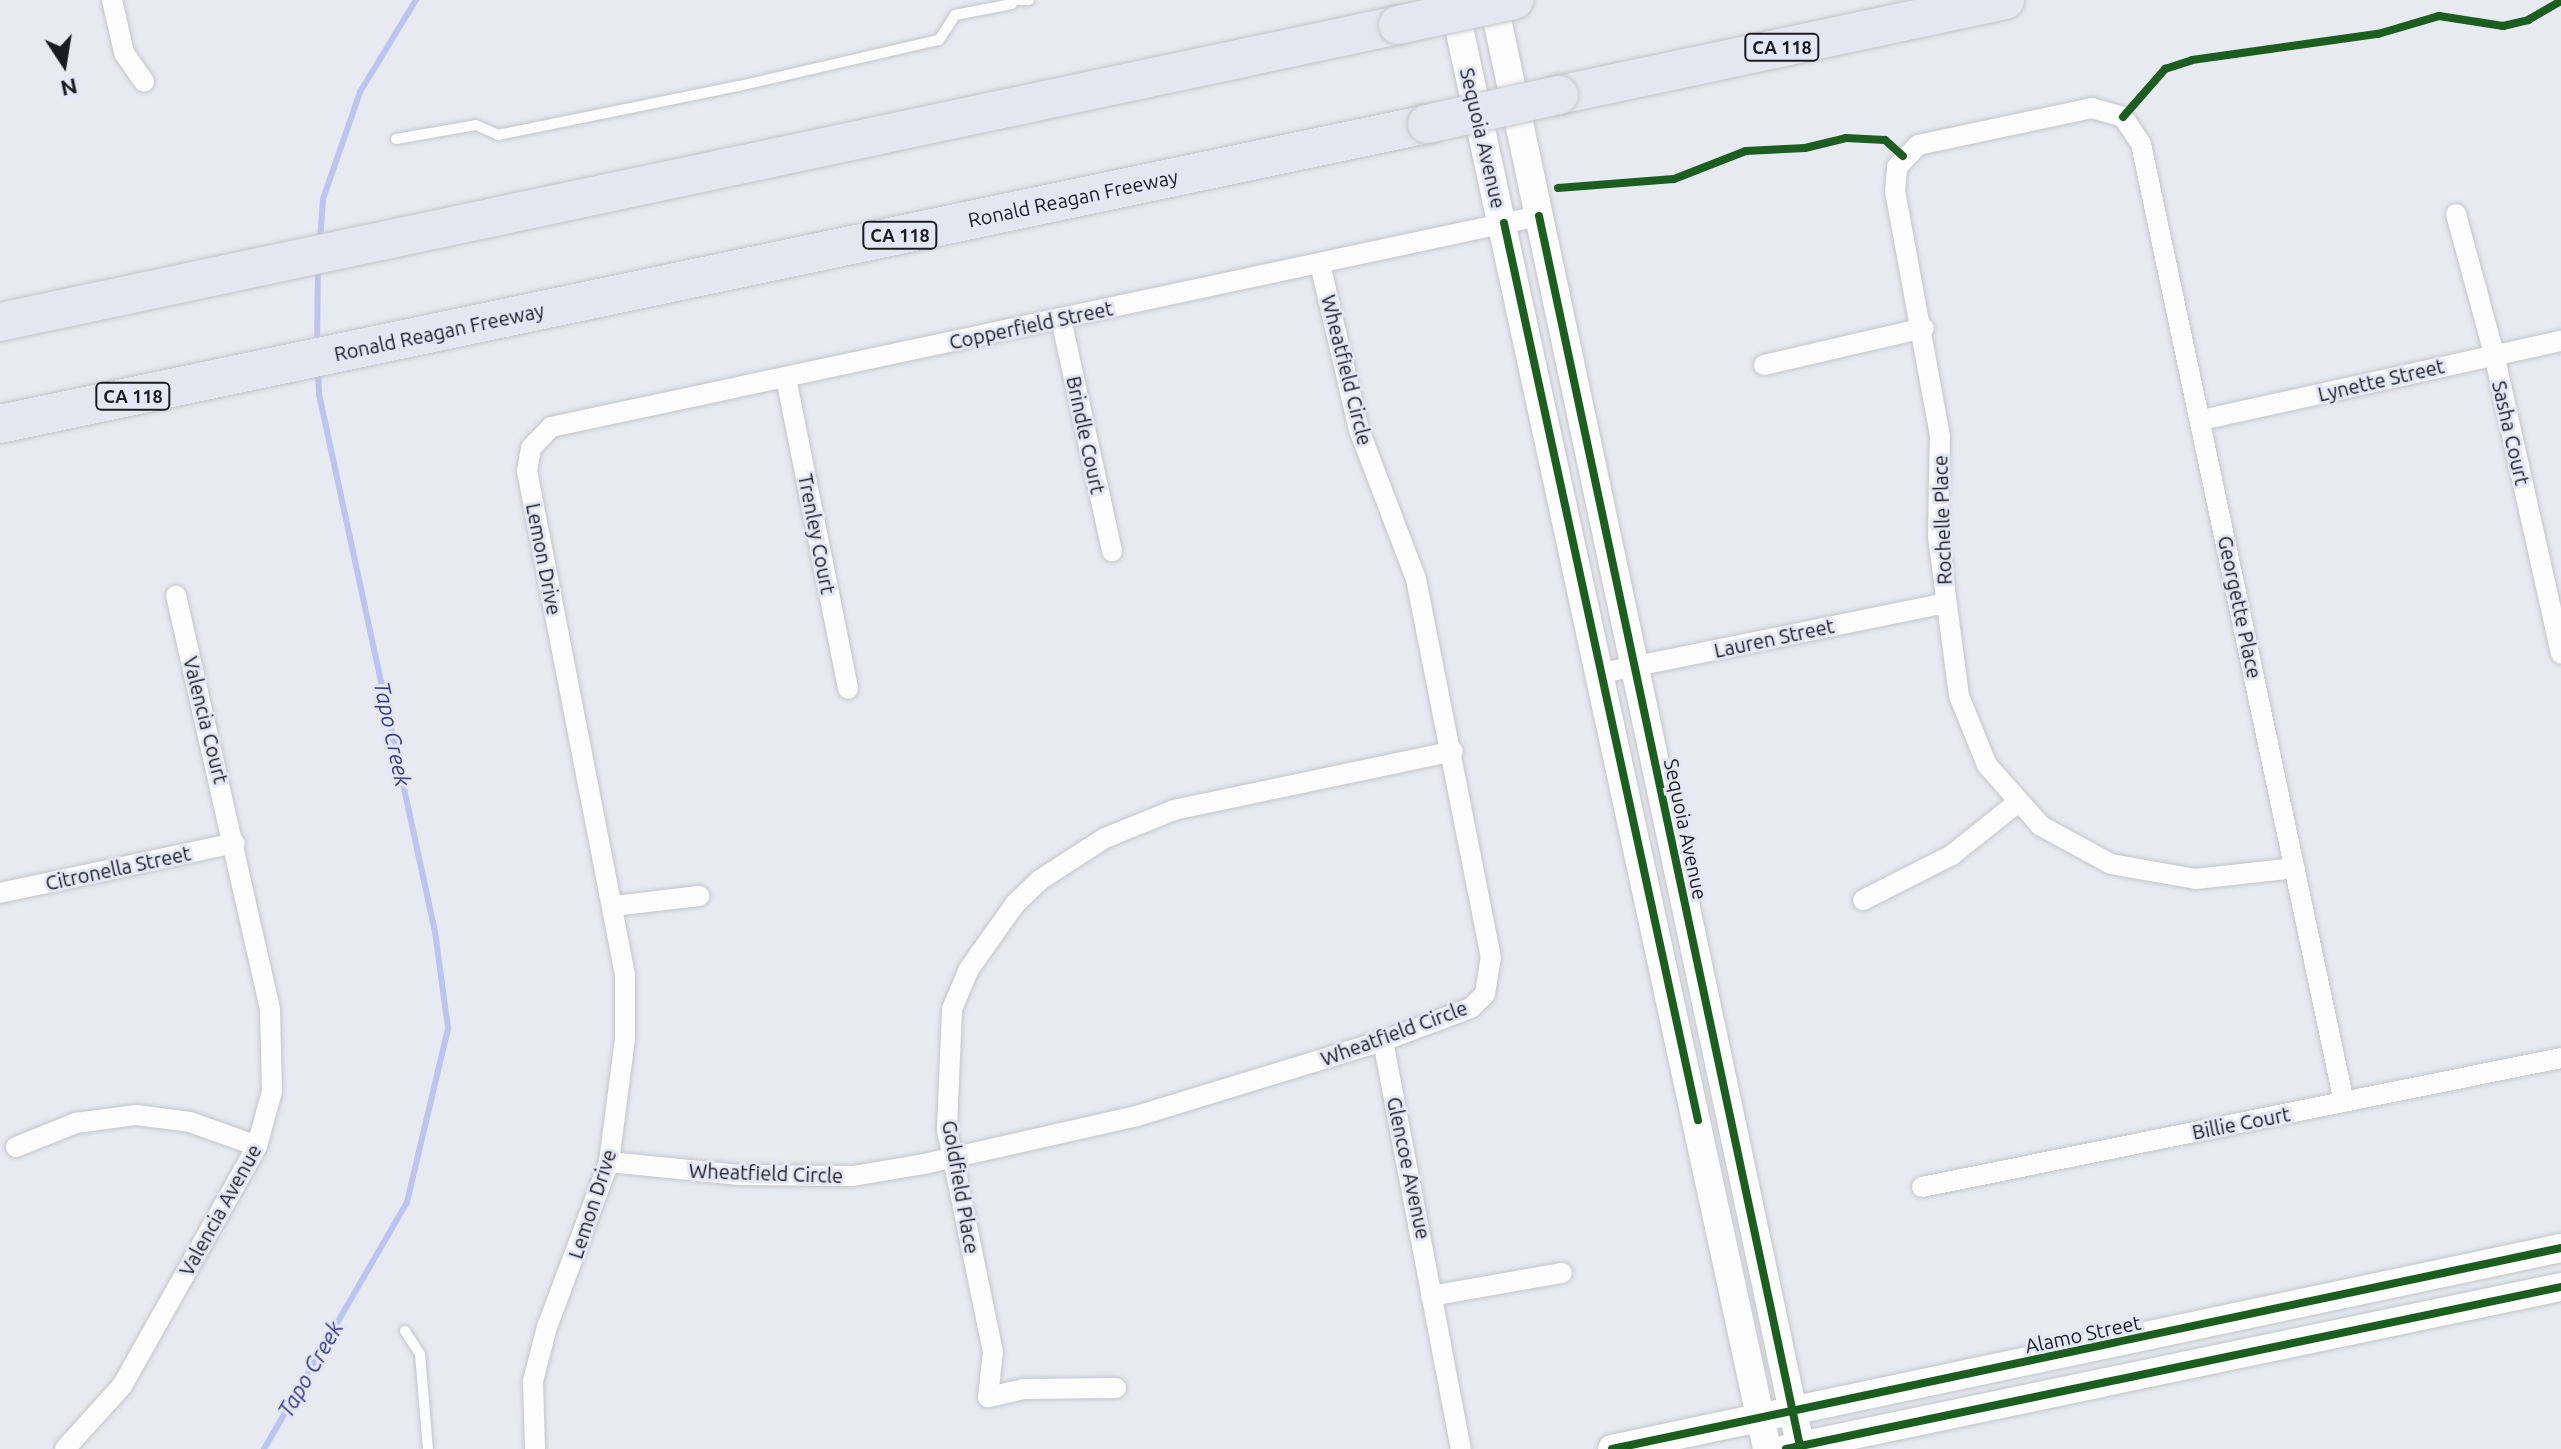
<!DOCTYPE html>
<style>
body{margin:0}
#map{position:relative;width:2561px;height:1449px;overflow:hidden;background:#e8eaf1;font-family:Ubuntu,sans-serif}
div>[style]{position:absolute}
.stream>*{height:6px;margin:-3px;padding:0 3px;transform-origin:3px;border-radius:3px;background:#bcc5f0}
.roads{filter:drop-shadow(0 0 2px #c3c5ca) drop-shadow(0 0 2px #c3c5ca)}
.lane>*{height:10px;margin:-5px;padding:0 5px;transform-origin:5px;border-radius:5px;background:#fcfcfd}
.street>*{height:20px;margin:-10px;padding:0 10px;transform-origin:10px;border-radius:10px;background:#fcfcfd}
.secondary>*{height:28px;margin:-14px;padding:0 14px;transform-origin:14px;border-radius:14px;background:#fcfcfd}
.highway>*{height:38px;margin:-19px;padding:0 19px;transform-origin:19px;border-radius:19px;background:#e5e7f0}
.bridges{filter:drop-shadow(0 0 2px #c5c6c9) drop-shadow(0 0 2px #c5c6c9)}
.highway-bridge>*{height:38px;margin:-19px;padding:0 19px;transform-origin:19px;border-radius:19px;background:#e5e7f0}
.cycleway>*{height:8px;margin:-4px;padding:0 4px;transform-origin:4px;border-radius:4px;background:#1b5e20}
span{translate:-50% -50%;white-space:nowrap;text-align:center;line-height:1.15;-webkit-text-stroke:6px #e4e7f5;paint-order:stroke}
.shield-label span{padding:2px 6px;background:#e4e7f5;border:2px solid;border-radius:6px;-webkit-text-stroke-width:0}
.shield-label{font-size:18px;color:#1b1c21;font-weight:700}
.street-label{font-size:20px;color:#1b1c21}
.water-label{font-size:22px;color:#363d82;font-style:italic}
.north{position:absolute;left:24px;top:24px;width:80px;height:80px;-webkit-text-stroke:6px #e4e7f5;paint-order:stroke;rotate:168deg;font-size:22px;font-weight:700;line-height:32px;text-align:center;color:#1b1c21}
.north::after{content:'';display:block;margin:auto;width:28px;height:36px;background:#1b1c21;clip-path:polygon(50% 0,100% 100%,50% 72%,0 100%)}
</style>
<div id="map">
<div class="stream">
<div style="left:320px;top:242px;width:43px;rotate:-86deg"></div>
<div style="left:323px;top:199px;width:113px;rotate:-70.9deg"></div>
<div style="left:360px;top:92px;width:108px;rotate:-58.7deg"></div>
<div style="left:317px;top:346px;width:77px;rotate:-89.3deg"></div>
<div style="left:264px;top:1449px;width:285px;rotate:-59.9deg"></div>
<div style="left:407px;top:1202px;width:179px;rotate:-76.7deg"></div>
<div style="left:448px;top:1028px;width:97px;rotate:-97.7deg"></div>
<div style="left:435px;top:932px;width:550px;rotate:-102.17deg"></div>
<div style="left:319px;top:394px;width:25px;rotate:-92deg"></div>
</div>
<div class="roads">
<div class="lane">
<div style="left:1011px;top:0;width:18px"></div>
<div style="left:396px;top:139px;width:81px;rotate:-9.9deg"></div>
<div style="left:476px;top:125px;width:24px;rotate:24deg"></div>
<div style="left:498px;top:135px;width:246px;rotate:-11.5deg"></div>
<div style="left:739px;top:86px;width:205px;rotate:-13deg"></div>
<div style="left:939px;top:40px;width:30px;rotate:-57deg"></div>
<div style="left:955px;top:15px;width:58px;rotate:-10.9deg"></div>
<div style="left:405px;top:1331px;width:27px;rotate:57deg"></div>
<div style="left:420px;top:1354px;width:95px;rotate:85.2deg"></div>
</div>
<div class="street">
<div style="left:112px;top:0;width:54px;rotate:77.2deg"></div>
<div style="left:124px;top:53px;width:35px;rotate:55deg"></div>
<div style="left:2456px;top:214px;width:145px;rotate:74.8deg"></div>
<div style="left:2494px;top:354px;width:307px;rotate:77.4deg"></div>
<div style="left:1061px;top:319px;width:238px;rotate:77.6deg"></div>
<div style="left:1764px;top:365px;width:164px;rotate:-13deg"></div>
<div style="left:786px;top:378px;width:317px;rotate:78.7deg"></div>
<div style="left:2201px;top:420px;width:369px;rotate:-12.4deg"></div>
<div style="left:1602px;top:673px;width:350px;rotate:-11.5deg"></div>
<div style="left:2295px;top:868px;width:100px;rotate:173.7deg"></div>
<div style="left:2196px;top:879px;width:86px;rotate:-170deg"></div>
<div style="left:2111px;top:864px;width:80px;rotate:-151.5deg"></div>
<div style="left:2041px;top:826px;width:81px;rotate:-131.5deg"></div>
<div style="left:1987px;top:765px;width:74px;rotate:-112.1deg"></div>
<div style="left:1959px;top:696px;width:161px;rotate:-97.5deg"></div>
<div style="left:1938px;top:536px;width:100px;rotate:-88.9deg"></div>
<div style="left:1940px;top:436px;width:248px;rotate:-100.4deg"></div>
<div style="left:1895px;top:192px;width:25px;rotate:-85deg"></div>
<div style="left:1897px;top:167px;width:30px;rotate:-46deg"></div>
<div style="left:1918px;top:145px;width:178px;rotate:-12deg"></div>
<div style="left:2092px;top:108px;width:32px;rotate:16deg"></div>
<div style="left:2123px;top:117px;width:32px;rotate:56deg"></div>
<div style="left:2141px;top:144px;width:979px;rotate:78.04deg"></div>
<div style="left:0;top:893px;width:240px;rotate:-12deg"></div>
<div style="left:1863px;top:900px;width:100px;rotate:-26.8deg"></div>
<div style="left:1952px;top:855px;width:83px;rotate:-38.7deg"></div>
<div style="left:614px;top:906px;width:86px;rotate:-6.7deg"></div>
<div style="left:1383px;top:1041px;width:415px;rotate:79.2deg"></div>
<div style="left:16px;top:1147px;width:65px;rotate:-21.8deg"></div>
<div style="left:76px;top:1123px;width:61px;rotate:-7.6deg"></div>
<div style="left:136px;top:1115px;width:54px;rotate:7.4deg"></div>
<div style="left:190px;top:1122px;width:71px;rotate:19.7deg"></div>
<div style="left:609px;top:1162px;width:131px;rotate:5.7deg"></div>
<div style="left:739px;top:1175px;width:114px;rotate:0.5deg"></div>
<div style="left:853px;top:1176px;width:72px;rotate:-9.6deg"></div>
<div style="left:924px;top:1164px;width:218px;rotate:-12.7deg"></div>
<div style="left:1137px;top:1116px;width:257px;rotate:-17deg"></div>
<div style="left:1383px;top:1041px;width:94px;rotate:-20.6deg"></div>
<div style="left:1471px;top:1008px;width:20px;rotate:-45deg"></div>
<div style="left:1485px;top:994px;width:36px;rotate:-81deg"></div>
<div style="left:1491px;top:958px;width:386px;rotate:-101.2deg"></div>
<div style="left:1416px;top:579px;width:160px;rotate:-110.9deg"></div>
<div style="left:1359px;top:430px;width:171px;rotate:-103.2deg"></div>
<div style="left:1922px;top:1187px;width:652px;rotate:-11.41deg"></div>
<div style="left:1431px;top:1296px;width:133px;rotate:-10deg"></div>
<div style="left:1116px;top:1388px;width:92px;rotate:179.4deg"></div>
<div style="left:1024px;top:1389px;width:37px;rotate:167deg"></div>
<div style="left:988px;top:1397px;width:45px;rotate:-83.7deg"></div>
<div style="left:993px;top:1352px;width:228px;rotate:-101.7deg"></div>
<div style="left:947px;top:1129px;width:120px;rotate:-87.6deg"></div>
<div style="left:952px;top:1009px;width:43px;rotate:-67deg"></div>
<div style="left:969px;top:969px;width:80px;rotate:-54.7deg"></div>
<div style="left:1015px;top:904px;width:35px;rotate:-44deg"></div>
<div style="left:1040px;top:880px;width:77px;rotate:-32.9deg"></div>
<div style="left:1105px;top:838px;width:74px;rotate:-22.1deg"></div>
<div style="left:1174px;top:810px;width:285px;rotate:-11.9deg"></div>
<div style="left:65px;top:1449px;width:85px;rotate:-47.9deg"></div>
<div style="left:122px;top:1386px;width:275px;rotate:-60.6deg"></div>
<div style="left:257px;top:1146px;width:57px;rotate:-74.7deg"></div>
<div style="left:272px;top:1091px;width:82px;rotate:-91.4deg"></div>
<div style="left:270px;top:1009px;width:424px;rotate:-102.8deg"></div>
<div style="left:535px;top:1449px;width:68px;rotate:-91.7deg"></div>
<div style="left:533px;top:1381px;width:56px;rotate:-75.5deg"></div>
<div style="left:547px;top:1327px;width:176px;rotate:-69.4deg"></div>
<div style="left:609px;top:1162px;width:125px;rotate:-82.6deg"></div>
<div style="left:625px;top:1038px;width:63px;rotate:-90deg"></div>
<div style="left:625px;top:975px;width:513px;rotate:-101deg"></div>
<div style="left:527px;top:471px;width:23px;rotate:-80deg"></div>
<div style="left:531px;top:448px;width:29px;rotate:-46deg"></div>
<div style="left:551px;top:427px;width:1010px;rotate:-12.06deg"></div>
</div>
<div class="secondary">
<div style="left:1453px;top:0;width:1483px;rotate:77.77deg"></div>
<div style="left:1493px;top:0;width:1481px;rotate:78deg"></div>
<div style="left:1612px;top:1449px;width:970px;rotate:-11.96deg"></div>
<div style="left:1786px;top:1449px;width:792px;rotate:-11.81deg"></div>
</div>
<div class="highway">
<div style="left:1559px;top:95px;width:456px;rotate:-12deg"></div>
<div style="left:0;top:322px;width:1429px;rotate:-11.99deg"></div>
<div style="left:0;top:424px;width:1458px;rotate:-11.87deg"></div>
</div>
</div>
<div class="bridges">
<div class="highway-bridge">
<div style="left:1398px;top:25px;width:119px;rotate:-12.2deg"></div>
<div style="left:1427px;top:124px;width:135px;rotate:-12.4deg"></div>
</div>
</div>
<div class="cycleway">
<div style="left:2123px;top:117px;width:64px;rotate:-48.8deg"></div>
<div style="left:2165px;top:69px;width:28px;rotate:-18deg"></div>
<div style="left:2192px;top:60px;width:188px;rotate:-8deg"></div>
<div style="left:2378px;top:34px;width:64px;rotate:-16.4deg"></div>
<div style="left:2439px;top:16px;width:65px;rotate:8.9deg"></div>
<div style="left:2503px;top:26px;width:26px;rotate:-13deg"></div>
<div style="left:2528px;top:20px;width:38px;rotate:-30deg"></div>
<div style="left:1558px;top:188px;width:116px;rotate:-4.4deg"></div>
<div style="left:1674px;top:179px;width:77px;rotate:-21.3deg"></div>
<div style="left:1746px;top:151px;width:59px;rotate:-2.9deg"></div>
<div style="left:1805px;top:148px;width:42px;rotate:-13.7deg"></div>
<div style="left:1846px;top:138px;width:39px;rotate:3deg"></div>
<div style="left:1885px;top:140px;width:24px;rotate:42deg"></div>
<div style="left:1539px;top:216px;width:1257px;rotate:78.02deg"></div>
<div style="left:1504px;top:223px;width:918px;rotate:77.8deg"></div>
<div style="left:1612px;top:1449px;width:970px;rotate:-11.96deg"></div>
<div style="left:1786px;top:1449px;width:792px;rotate:-11.81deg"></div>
</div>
<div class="shield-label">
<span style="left:1782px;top:47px">CA 118</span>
<span style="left:900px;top:235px">CA 118</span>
<span style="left:133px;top:396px">CA 118</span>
</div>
<div class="street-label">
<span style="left:1483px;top:138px;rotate:77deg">Sequoia Avenue</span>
<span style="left:1073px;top:198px;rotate:-12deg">Ronald Reagan Freeway</span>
<span style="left:1031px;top:325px;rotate:-12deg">Copperfield Street</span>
<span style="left:439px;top:332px;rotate:-12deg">Ronald Reagan Freeway</span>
<span style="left:1347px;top:370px;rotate:76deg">Wheatfield Circle</span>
<span style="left:2381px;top:380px;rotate:-13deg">Lynette Street</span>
<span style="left:2511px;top:433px;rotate:77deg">Sasha Court</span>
<span style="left:1086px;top:435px;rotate:78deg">Brindle Court</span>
<span style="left:1942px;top:520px;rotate:-92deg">Rochelle Place</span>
<span style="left:817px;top:534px;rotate:79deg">Trenley Court</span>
<span style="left:544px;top:559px;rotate:79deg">Lemon Drive</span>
<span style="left:2240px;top:607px;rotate:78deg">Georgette Place</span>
<span style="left:1774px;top:638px;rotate:-12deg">Lauren Street</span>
<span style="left:206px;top:720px;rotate:76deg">Valencia Court</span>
<span style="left:1686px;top:829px;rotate:78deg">Sequoia Avenue</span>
<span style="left:118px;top:868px;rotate:-12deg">Citronella Street</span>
<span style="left:1394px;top:1033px;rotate:-20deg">Wheatfield Circle</span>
<span style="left:2241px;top:1123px;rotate:-11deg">Billie Court</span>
<span style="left:1409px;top:1168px;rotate:78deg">Glencoe Avenue</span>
<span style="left:766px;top:1173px;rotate:2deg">Wheatfield Circle</span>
<span style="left:961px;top:1187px;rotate:80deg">Goldfield Place</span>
<span style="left:592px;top:1204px;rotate:-72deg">Lemon Drive</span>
<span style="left:220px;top:1210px;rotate:-61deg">Valencia Avenue</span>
<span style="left:2083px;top:1334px;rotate:-12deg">Alamo Street</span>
</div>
<div class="water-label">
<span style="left:393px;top:734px;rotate:78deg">Tapo Creek</span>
<span style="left:310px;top:1369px;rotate:-60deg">Tapo Creek</span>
</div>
<div class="north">N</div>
</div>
